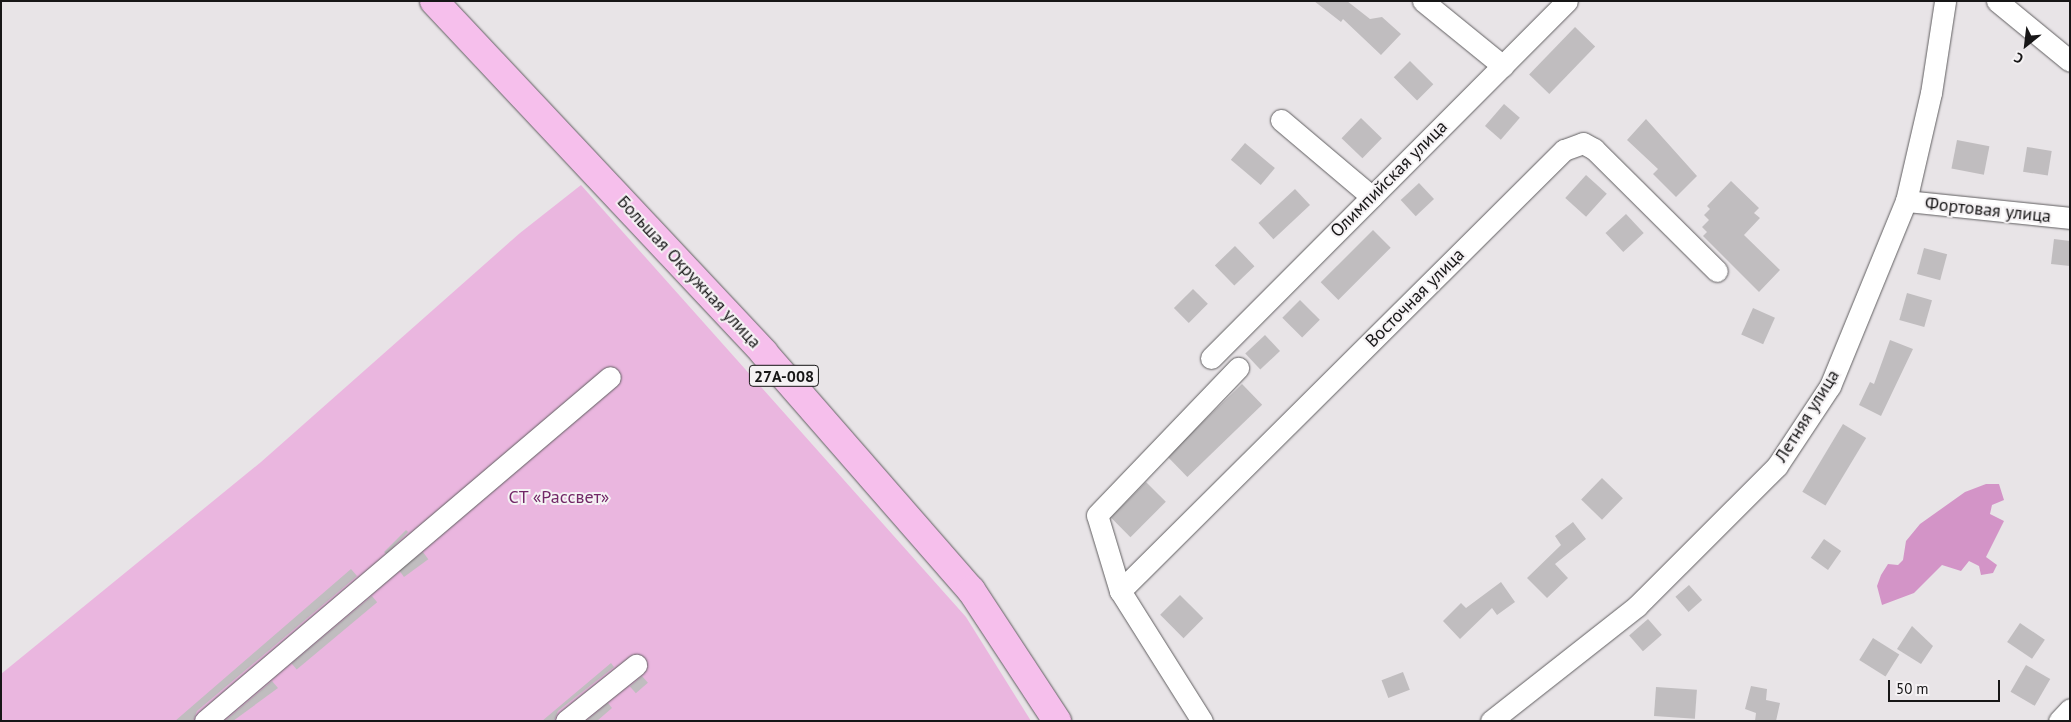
<!DOCTYPE html>
<meta charset="utf-8">
<style>
body{margin:0}
#map{position:relative;width:2071px;height:722px;overflow:hidden;background:#e8e4e7;font-family:"PT Sans",sans-serif}
div>[style]{position:absolute}
.green>*{inset:0;background:#eab6df}
.water>*{inset:0;background:#d394c7}
.building>*{inset:0;background:#c0bdbf;transform-origin:0 0}
.roads{filter:drop-shadow(0 0 1px #605e60) drop-shadow(0 0 1px #605e60)}
.minor>*{height:21px;margin:-10.5px;padding:0 10.5px;transform-origin:10.5px;border-radius:10.5px;background:#fff}
.major>*{height:28px;margin:-14px;padding:0 14px;transform-origin:14px;border-radius:14px;background:#f6bfec}
span{translate:-50% -50%;white-space:nowrap;text-align:center;line-height:1.15;-webkit-text-stroke:4px #f5f2f4;paint-order:stroke}
.shield-label span{padding:1px 4px;background:#f5f2f4;border:1px solid;border-radius:4px;-webkit-text-stroke-width:0}
.shield-label{font-size:16px;color:#171617;font-weight:700}
.street-label{font-size:18px;color:#171617}
.park-label{font-size:18px;color:#722867}
.frame{position:absolute;inset:0;border:2px solid #171617;pointer-events:none}
.north{position:absolute;left:2001px;top:20px;width:50px;height:50px;-webkit-text-stroke:4px #f5f2f4;paint-order:stroke;rotate:209deg;font-size:14px;font-weight:700;line-height:20px;text-align:center;color:#171617}
.north::after{content:'';display:block;margin:auto;width:18px;height:22px;background:#171617;clip-path:polygon(50% 0,100% 100%,50% 72%,0 100%)}
.scale{position:absolute;left:1888px;top:680px;width:112px;height:22px;box-sizing:border-box;border:2px solid #171617;border-top:0;padding-left:6px;font-size:15px;line-height:18px;white-space:nowrap;color:#171617;-webkit-text-stroke:4px #f5f2f4;paint-order:stroke}
</style>
<div id="map">
<div class="green">
<div style="clip-path:polygon(581px 185px,966px 617px,1031px 721px,1px 721px,1px 674px,261px 462px,520px 233px)"></div>
</div>
<div class="water">
<div style="clip-path:polygon(1986px 484px,1999px 484px,2004px 500px,1992px 505px,1990px 514px,2004px 521px,1986px 557px,1997px 565px,1993px 573px,1981px 575px,1979px 566px,1969px 561px,1961px 571px,1942px 565px,1914px 593px,1882px 605px,1877px 586px,1881px 575px,1888px 564px,1898px 565px,1903px 560px,1906px 541px,1920px 524px,1965px 492px)"></div>
</div>
<div class="building">
<div style="clip-path:polygon(1314px 1px,1347px 1px,1370px 19px,1382px 17px,1401px 34px,1381px 55px,1343px 19px,1341px 22px)"></div>
<div style="left:1575px;top:27px;width:28px;height:66px;rotate:44deg"></div>
<div style="left:1410px;top:61px;width:33px;height:23px;rotate:45deg"></div>
<div style="left:1504px;top:104px;width:21px;height:29px;rotate:41deg"></div>
<div style="left:1361px;top:118px;width:29px;height:28px;rotate:44deg"></div>
<div style="clip-path:polygon(1646px 119px,1697px 176px,1676px 197px,1653px 174px,1658px 169px,1627px 140px)"></div>
<div style="left:1957px;top:140px;width:33px;height:29px;rotate:11deg"></div>
<div style="left:1245px;top:143px;width:39px;height:22px;rotate:40deg"></div>
<div style="left:2027px;top:147px;width:25px;height:25px;rotate:9deg"></div>
<div style="left:1586px;top:175px;width:28px;height:31px;rotate:42deg"></div>
<div style="clip-path:polygon(1731px 181px,1759px 208px,1754px 213px,1760px 218px,1744px 235px,1780px 270px,1759px 292px,1703px 236px,1707px 232px,1702px 227px,1709px 220px,1704px 215px,1710px 209px,1707px 206px)"></div>
<div style="left:1419px;top:183px;width:22px;height:25px;rotate:47deg"></div>
<div style="left:1295px;top:189px;width:22px;height:50px;rotate:47deg"></div>
<div style="left:1626px;top:214px;width:26px;height:28px;rotate:47deg"></div>
<div style="left:1373px;top:230px;width:25px;height:74px;rotate:45deg"></div>
<div style="clip-path:polygon(2054px 239px,2070px 241px,2070px 266px,2051px 264px)"></div>
<div style="left:1235px;top:246px;width:28px;height:28px;rotate:46deg"></div>
<div style="left:1924px;top:248px;width:24px;height:27px;rotate:15deg"></div>
<div style="left:1193px;top:289px;width:21px;height:27px;rotate:45deg"></div>
<div style="left:1907px;top:293px;width:26px;height:28px;rotate:16deg"></div>
<div style="left:1300px;top:300px;width:28px;height:25px;rotate:45deg"></div>
<div style="left:1753px;top:308px;width:24px;height:29px;rotate:24deg"></div>
<div style="left:1265px;top:335px;width:22px;height:27px;rotate:47deg"></div>
<div style="clip-path:polygon(1890px 340px,1913px 349px,1881px 416px,1859px 405px,1870px 382px,1874px 384px)"></div>
<div style="left:1242px;top:384px;width:29px;height:104px;rotate:46deg"></div>
<div style="left:1843px;top:424px;width:27px;height:79px;rotate:31deg"></div>
<div style="left:1602px;top:478px;width:29px;height:30px;rotate:44deg"></div>
<div style="left:1146px;top:482px;width:28px;height:50px;rotate:45deg"></div>
<div style="clip-path:polygon(1573px 522px,1586px 539px,1555px 564px,1568px 578px,1547px 598px,1527px 578px,1561px 545px,1555px 536px)"></div>
<div style="left:406px;top:530px;width:3px;height:31px;rotate:45deg"></div>
<div style="left:1824px;top:539px;width:21px;height:23px;rotate:35deg"></div>
<div style="left:423px;top:552px;width:9px;height:30px;rotate:54deg"></div>
<div style="clip-path:polygon(351px 569px,357px 576px,197px 711px,193px 721px,175px 721px)"></div>
<div style="clip-path:polygon(1501px 582px,1515px 602px,1497px 615px,1492px 608px,1460px 639px,1443px 621px,1461px 603px,1466px 608px)"></div>
<div style="left:1689px;top:585px;width:20px;height:18px;rotate:49deg"></div>
<div style="left:1180px;top:595px;width:33px;height:28px;rotate:45deg"></div>
<div style="left:372px;top:596px;width:8px;height:105px;rotate:50deg"></div>
<div style="left:1648px;top:619px;width:21px;height:25px;rotate:49deg"></div>
<div style="left:2020px;top:623px;width:30px;height:23px;rotate:34deg"></div>
<div style="clip-path:polygon(1912px 626px,1933px 646px,1921px 664px,1897px 649px)"></div>
<div style="left:1873px;top:638px;width:31px;height:26px;rotate:32deg"></div>
<div style="clip-path:polygon(611px 663px,614px 667px,558px 711px,554px 721px,542px 721px)"></div>
<div style="left:2026px;top:665px;width:28px;height:31px;rotate:30deg"></div>
<div style="left:1403px;top:672px;width:19px;height:23px;rotate:69deg"></div>
<div style="left:642px;top:676px;width:9px;height:16px;rotate:49deg"></div>
<div style="clip-path:polygon(272px 681px,278px 688px,233px 721px,225px 721px)"></div>
<div style="clip-path:polygon(1751px 686px,1767px 689px,1766px 700px,1780px 703px,1776px 721px,1755px 721px,1756px 713px,1745px 709px)"></div>
<div style="left:1656px;top:687px;width:41px;height:29px;rotate:4deg"></div>
<div style="clip-path:polygon(608px 703px,612px 708px,597px 721px,586px 721px)"></div>
</div>
<div class="roads">
<div class="minor">
<div style="left:1423px;top:1px;width:103px;rotate:39.1deg"></div>
<div style="left:1997px;top:1px;width:94px;rotate:39.4deg"></div>
<div style="left:1281px;top:120px;width:119px;rotate:40.2deg"></div>
<div style="left:1906px;top:201px;width:165px;rotate:5.9deg"></div>
<div style="left:1211px;top:358px;width:504px;rotate:-45.08deg"></div>
<div style="left:1120px;top:591px;width:626px;rotate:-44.81deg"></div>
<div style="left:1564px;top:150px;width:20px;rotate:-20deg"></div>
<div style="left:1583px;top:143px;width:13px;rotate:29deg"></div>
<div style="left:1594px;top:149px;width:173px;rotate:44.8deg"></div>
<div style="left:205px;top:721px;width:531px;rotate:-40.34deg"></div>
<div style="left:566px;top:721px;width:90px;rotate:-38.7deg"></div>
<div style="left:1202px;top:721px;width:154px;rotate:-122.2deg"></div>
<div style="left:1120px;top:591px;width:79px;rotate:-106.8deg"></div>
<div style="left:1097px;top:515px;width:204px;rotate:-46.2deg"></div>
<div style="left:1491px;top:721px;width:186px;rotate:-38.2deg"></div>
<div style="left:1637px;top:606px;width:198px;rotate:-45deg"></div>
<div style="left:1777px;top:466px;width:96px;rotate:-56.5deg"></div>
<div style="left:1830px;top:386px;width:200px;rotate:-67.7deg"></div>
<div style="left:1906px;top:201px;width:111px;rotate:-77deg"></div>
<div style="left:1931px;top:93px;width:93px;rotate:-81.3deg"></div>
<div style="left:2059px;top:721px;width:16px;rotate:-47deg"></div>
</div>
<div class="major">
<div style="left:434px;top:1px;width:482px;rotate:46.8deg"></div>
<div style="left:764px;top:353px;width:315px;rotate:48.9deg"></div>
<div style="left:971px;top:590px;width:157px;rotate:56.7deg"></div>
</div>
</div>
<div class="shield-label">
<span style="left:784px;top:376px">27А-008</span>
</div>
<div class="street-label">
<span style="left:1389px;top:179px;rotate:-45deg">Олимпийская улица</span>
<span style="left:1988px;top:210px;rotate:6deg">Фортовая улица</span>
<span style="left:689px;top:272px;rotate:47deg">Большая Окружная улица</span>
<span style="left:1415px;top:298px;rotate:-45deg">Восточная улица</span>
<span style="left:1807px;top:416px;rotate:-58deg">Летняя улица</span>
</div>
<div class="park-label">
<span style="left:559px;top:497px">СТ «Рассвет»</span>
</div>
<div class="frame"></div>
<div class="north">С</div>
<div class="scale">50 m</div>
</div>
